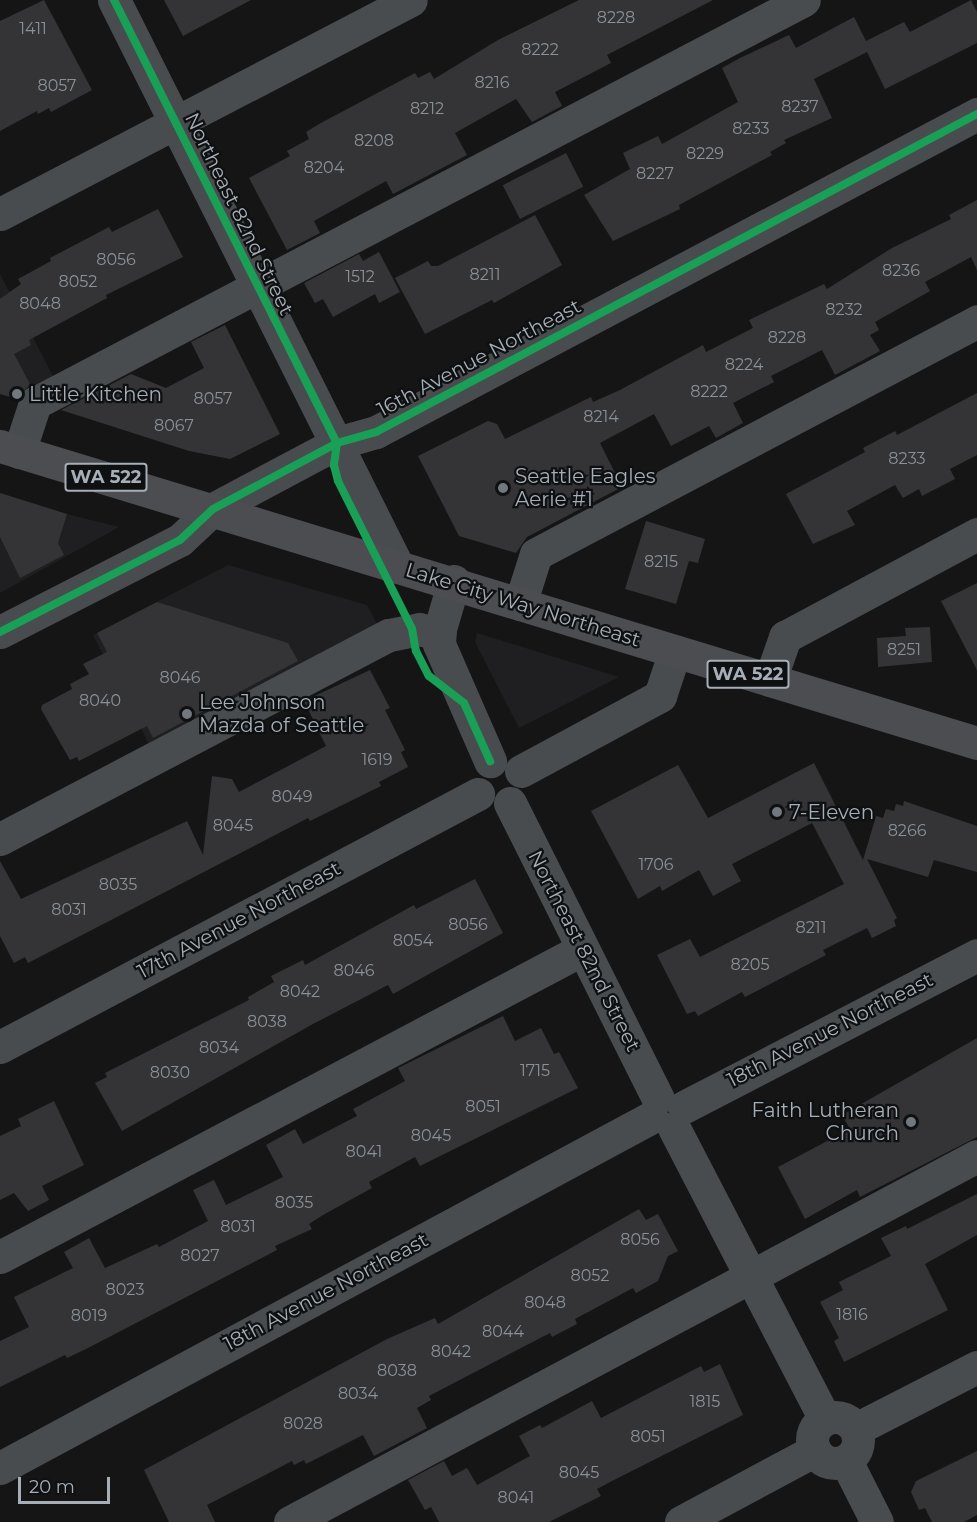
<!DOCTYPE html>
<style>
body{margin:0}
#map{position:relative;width:977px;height:1522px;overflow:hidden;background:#151515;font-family:Montserrat,sans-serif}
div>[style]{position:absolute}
.built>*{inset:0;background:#1f1f21}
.building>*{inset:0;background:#343436;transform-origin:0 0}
.minor>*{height:33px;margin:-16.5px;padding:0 16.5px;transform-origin:16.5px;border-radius:16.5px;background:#494c4e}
.minor>.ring{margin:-16.5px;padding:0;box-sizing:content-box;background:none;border:33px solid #494c4e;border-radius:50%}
.major>*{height:33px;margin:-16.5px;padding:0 16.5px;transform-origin:16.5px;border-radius:16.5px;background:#4b4d50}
.cycleway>*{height:8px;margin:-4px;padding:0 4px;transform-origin:4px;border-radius:4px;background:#1a9f57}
.dots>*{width:16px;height:16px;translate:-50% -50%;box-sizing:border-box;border:3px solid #0f1011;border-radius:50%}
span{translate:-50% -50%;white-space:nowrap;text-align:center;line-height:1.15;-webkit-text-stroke:4.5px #0f1011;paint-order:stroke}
.number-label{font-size:16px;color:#8a9097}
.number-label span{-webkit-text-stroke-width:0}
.shield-label span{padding:2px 4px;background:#0f1011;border:2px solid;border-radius:4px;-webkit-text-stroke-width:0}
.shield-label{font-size:18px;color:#a6aeb7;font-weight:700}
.street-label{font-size:20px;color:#a6aeb7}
.poi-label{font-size:20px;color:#a6aeb7}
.left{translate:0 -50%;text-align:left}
.right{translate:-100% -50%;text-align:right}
.scale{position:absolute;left:18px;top:1477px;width:92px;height:27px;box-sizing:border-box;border:3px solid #a6aeb7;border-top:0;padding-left:8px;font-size:18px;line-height:21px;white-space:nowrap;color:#a6aeb7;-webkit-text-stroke:4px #0f1011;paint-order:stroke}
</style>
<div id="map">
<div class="built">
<div style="clip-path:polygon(0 274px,55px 380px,18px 399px,0 394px)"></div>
<div style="clip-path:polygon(0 493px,67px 514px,119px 527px,0 593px)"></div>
<div style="clip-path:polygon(228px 565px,367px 605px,383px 635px,155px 756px,93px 635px)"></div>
<div style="clip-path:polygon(477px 633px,619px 677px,519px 728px,475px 642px)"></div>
</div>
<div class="building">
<div style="clip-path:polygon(44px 0,92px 90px,51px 112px,49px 108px,38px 114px,37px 111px,0 131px,0 21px)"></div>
<div style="clip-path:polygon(164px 0,251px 0,183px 36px)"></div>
<div style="clip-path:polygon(579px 0,713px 0,607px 55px,611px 63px,555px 92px,562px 106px,532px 122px,516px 99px,455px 133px,467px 155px,393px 194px,386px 181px,314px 221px,320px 233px,287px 250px,249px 178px,290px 156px,287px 151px,309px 139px,306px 132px,319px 124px,415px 73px,418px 78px,430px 72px,434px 79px,498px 40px)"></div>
<div style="clip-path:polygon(971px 0,977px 12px,977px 43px,885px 89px,867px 52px,814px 79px,832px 118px,784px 140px,786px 143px,770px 152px,772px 155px,679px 205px,680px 209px,613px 241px,584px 195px,630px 169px,623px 153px,658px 136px,662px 144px,738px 102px,722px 68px,740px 58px,789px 35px,796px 48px,854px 17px,866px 41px,904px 22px,910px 32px)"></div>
<div style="left:566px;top:153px;width:38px;height:71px;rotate:63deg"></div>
<div style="clip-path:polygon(977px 200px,977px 270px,971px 257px,925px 282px,930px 291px,875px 322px,879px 330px,870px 335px,880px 351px,835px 375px,822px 350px,771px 376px,774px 382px,733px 403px,743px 423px,716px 438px,709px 426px,671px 446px,654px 414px,600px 443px,622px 487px,527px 537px,516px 553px,459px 536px,418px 456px,488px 421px,497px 424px,505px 439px,591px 397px,593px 402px,620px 390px,703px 345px,706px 352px,753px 328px,749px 320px,824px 284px,827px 289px,892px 248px,951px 219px,949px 215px)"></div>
<div style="clip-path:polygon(158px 209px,183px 257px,106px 295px,107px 298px,29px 340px,31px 345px,14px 354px,30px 384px,17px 399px,0 394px,0 299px,21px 284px,18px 279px,51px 261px,50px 258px,109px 227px,112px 232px)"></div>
<div style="clip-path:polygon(535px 215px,562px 265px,494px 303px,492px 300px,425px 334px,395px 278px,428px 261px,431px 266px,438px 266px)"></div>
<div style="clip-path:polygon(379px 252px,400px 292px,379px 303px,375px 294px,333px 317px,323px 299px,315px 303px,304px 283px,359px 254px,363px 261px)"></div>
<div style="clip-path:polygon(225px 325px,280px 434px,230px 459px,189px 451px,61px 410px,131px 374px,166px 388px,204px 368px,191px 342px)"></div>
<div style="clip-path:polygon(977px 393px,977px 455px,950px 469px,955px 479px,922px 496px,919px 489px,903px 498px,895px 485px,847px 511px,855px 525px,813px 544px,786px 494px,865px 452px,863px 448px,895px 431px,897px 435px)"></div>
<div style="clip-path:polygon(0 493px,67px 514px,58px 543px,64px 555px,20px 578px,0 537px)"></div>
<div style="clip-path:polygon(646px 521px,705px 539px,698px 563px,689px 561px,676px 604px,625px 589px)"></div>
<div style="clip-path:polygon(977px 583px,977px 670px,941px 601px)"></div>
<div style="clip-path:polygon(157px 602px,288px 643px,298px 661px,153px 738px,147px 726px,79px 761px,77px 757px,70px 760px,41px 709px,42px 705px,72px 689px,70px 684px,89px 674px,83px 664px,107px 652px,97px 633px)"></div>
<div style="clip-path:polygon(930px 627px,932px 662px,878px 667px,877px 638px,906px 636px,905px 628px)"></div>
<div style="clip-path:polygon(370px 670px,390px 708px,385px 710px,405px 750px,401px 752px,408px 767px,379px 782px,381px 786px,310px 821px,308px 818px,28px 963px,25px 957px,14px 963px,0 936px,0 861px,21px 899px,187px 821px,203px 855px,212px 776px,232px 779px,239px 792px,326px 746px,304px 701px)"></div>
<div style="clip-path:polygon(814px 763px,863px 860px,876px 816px,883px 818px,886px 809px,894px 811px,896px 804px,903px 806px,904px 801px,977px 826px,977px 872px,934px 860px,928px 877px,867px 859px,897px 918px,894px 920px,896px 926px,872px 938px,867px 928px,823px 950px,826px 955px,745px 997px,742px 992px,698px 1016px,695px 1011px,687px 1014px,657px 955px,690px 939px,700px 957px,844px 884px,812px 823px,732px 864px,741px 881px,713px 896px,699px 870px,662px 891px,660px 886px,638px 899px,591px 811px,678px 765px,708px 818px)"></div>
<div style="clip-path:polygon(475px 879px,503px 933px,393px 994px,388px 985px,313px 1024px,122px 1131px,95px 1083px,107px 1077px,105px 1073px,249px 1000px,248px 997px,274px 982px,271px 976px,303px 960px,305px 965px,414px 905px,416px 909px)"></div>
<div style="clip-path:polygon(503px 1016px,515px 1041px,541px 1028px,554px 1054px,559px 1052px,578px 1088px,420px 1166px,415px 1157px,369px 1182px,372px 1188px,323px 1215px,309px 1224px,312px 1229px,275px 1246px,277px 1250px,86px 1349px,67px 1358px,65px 1355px,0 1387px,0 1341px,29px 1327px,14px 1297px,73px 1268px,64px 1252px,89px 1238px,105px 1268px,157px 1244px,159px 1247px,208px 1221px,193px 1190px,214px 1180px,226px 1205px,283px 1177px,266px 1145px,295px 1129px,303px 1144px,357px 1116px,353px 1109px,405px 1081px,398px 1068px)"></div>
<div style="clip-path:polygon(977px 1038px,977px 1137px,860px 1197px,857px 1190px,805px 1219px,778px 1167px,850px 1129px,842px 1115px)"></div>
<div style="clip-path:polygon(54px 1101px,84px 1165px,42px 1186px,49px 1200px,28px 1211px,14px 1193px,0 1200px,0 1136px,21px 1126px,18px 1119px)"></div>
<div style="clip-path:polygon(977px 1194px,977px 1235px,925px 1264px,948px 1310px,844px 1362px,834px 1341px,839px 1338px,820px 1302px,843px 1290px,839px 1282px,891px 1256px,881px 1238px,906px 1226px,907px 1229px)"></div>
<div style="clip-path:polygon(639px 1209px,646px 1220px,658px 1214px,678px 1251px,668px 1256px,658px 1281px,636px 1293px,633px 1288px,575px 1319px,577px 1324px,552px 1337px,550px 1333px,429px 1396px,431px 1400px,417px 1408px,427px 1428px,374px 1456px,363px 1435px,306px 1464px,304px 1460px,294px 1465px,292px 1461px,207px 1505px,215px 1522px,169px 1522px,144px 1470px,387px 1339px,435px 1318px,438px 1324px)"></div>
<div style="clip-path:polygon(720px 1364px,743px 1415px,612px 1481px,597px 1489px,601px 1496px,549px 1522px,439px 1522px,431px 1507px,425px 1510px,408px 1480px,444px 1461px,452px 1476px,467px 1468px,477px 1485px,530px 1456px,519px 1436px,540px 1425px,542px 1428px,592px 1401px,601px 1418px,701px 1366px,704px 1372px)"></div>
<div style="clip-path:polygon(977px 1451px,977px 1515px,964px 1522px,932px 1522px,925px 1508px,919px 1510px,911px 1492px,916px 1481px)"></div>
</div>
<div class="minor">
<div style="left:114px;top:0;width:634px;rotate:63.39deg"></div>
<div style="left:0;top:214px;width:463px;rotate:-27.5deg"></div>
<div style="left:19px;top:452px;width:52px;rotate:-71.9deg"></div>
<div style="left:35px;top:403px;width:868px;rotate:-27.66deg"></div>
<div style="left:454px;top:581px;width:50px;rotate:106.3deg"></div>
<div style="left:440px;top:629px;width:15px;rotate:94deg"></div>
<div style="left:439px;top:644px;width:128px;rotate:66.4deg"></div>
<div style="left:520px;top:604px;width:52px;rotate:-72.3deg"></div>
<div style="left:536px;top:554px;width:499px;rotate:-27.8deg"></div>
<div style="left:0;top:632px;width:202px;rotate:-27.1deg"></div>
<div style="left:180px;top:540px;width:45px;rotate:-43.2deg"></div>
<div style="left:213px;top:509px;width:140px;rotate:-28deg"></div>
<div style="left:337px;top:443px;width:41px;rotate:-15.8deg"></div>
<div style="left:376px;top:432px;width:680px;rotate:-27.88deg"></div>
<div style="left:770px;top:680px;width:46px;rotate:-70.8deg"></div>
<div style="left:785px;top:637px;width:218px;rotate:-28.2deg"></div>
<div style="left:521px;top:771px;width:158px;rotate:-28.3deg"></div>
<div style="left:660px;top:696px;width:47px;rotate:-71.6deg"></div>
<div style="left:510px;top:803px;width:330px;rotate:63.4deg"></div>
<div style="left:0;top:839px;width:439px;rotate:-27.7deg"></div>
<div style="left:389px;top:635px;width:31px;rotate:-11deg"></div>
<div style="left:419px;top:629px;width:21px;rotate:14deg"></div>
<div style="left:0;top:1047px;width:541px;rotate:-27.89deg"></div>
<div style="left:684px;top:1107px;width:330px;rotate:-27.4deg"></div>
<div style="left:674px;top:1128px;width:328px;rotate:62.6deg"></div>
<div style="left:0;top:1257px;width:659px;rotate:-27.85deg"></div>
<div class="ring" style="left:812px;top:1417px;width:13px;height:13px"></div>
<div style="left:856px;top:1429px;width:136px;rotate:-27.1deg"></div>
<div style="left:846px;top:1461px;width:68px;rotate:63.1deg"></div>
<div style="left:0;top:1468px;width:740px;rotate:-28.3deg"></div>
<div style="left:290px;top:1522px;width:778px;rotate:-28.05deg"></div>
<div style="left:681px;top:1522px;width:152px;rotate:-28.2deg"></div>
</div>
<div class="major">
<div style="left:0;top:446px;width:1021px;rotate:16.91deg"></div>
</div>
<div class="cycleway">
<div style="left:114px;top:0;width:496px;rotate:63.3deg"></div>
<div style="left:337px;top:443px;width:22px;rotate:98deg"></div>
<div style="left:334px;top:465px;width:16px;rotate:76deg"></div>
<div style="left:338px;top:481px;width:165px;rotate:63.4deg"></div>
<div style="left:412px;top:629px;width:22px;rotate:80deg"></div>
<div style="left:416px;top:651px;width:28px;rotate:63deg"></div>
<div style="left:429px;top:676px;width:44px;rotate:37.6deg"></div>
<div style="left:464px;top:703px;width:64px;rotate:65.9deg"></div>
<div style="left:0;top:632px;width:202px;rotate:-27.1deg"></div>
<div style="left:180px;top:540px;width:45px;rotate:-43.2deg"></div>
<div style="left:213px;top:509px;width:140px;rotate:-28deg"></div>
<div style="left:337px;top:443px;width:41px;rotate:-15.8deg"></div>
<div style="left:376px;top:432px;width:680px;rotate:-27.88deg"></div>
</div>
<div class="dots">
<div style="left:17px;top:394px;background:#73787e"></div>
<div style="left:503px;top:488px;background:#73787e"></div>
<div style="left:187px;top:714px;background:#73787e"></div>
<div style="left:777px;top:812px;background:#73787e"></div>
<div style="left:911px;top:1122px;background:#73787e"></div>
</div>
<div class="number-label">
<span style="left:616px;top:18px">8228</span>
<span style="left:33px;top:29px">1411</span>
<span style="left:540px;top:50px">8222</span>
<span style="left:492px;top:83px">8216</span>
<span style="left:57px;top:86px">8057</span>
<span style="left:800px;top:107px">8237</span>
<span style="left:427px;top:109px">8212</span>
<span style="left:751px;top:129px">8233</span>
<span style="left:374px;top:141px">8208</span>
<span style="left:705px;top:154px">8229</span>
<span style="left:324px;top:168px">8204</span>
<span style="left:655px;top:174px">8227</span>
<span style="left:116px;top:260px">8056</span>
<span style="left:901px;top:271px">8236</span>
<span style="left:485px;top:275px">8211</span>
<span style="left:360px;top:277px">1512</span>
<span style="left:78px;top:282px">8052</span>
<span style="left:40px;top:304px">8048</span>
<span style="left:844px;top:310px">8232</span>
<span style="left:787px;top:338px">8228</span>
<span style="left:744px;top:365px">8224</span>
<span style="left:709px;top:392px">8222</span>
<span style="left:213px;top:399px">8057</span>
<span style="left:601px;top:417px">8214</span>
<span style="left:174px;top:426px">8067</span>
<span style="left:907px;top:459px">8233</span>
<span style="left:661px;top:562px">8215</span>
<span style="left:904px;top:650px">8251</span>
<span style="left:180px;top:678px">8046</span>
<span style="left:100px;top:701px">8040</span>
<span style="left:377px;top:760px">1619</span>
<span style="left:292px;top:797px">8049</span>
<span style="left:233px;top:826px">8045</span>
<span style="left:907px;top:831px">8266</span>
<span style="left:656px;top:865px">1706</span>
<span style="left:118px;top:885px">8035</span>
<span style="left:69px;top:910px">8031</span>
<span style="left:468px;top:925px">8056</span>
<span style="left:811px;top:928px">8211</span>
<span style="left:413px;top:941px">8054</span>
<span style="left:750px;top:965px">8205</span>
<span style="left:354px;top:971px">8046</span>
<span style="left:300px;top:992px">8042</span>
<span style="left:267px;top:1022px">8038</span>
<span style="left:219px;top:1048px">8034</span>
<span style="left:535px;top:1071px">1715</span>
<span style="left:170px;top:1073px">8030</span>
<span style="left:483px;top:1107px">8051</span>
<span style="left:431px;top:1136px">8045</span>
<span style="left:364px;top:1152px">8041</span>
<span style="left:294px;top:1203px">8035</span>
<span style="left:238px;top:1227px">8031</span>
<span style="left:640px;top:1240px">8056</span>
<span style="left:200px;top:1256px">8027</span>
<span style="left:590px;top:1276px">8052</span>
<span style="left:125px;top:1290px">8023</span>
<span style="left:545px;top:1303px">8048</span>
<span style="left:852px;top:1315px">1816</span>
<span style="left:89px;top:1316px">8019</span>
<span style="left:503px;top:1332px">8044</span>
<span style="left:451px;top:1352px">8042</span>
<span style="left:397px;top:1371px">8038</span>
<span style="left:358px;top:1394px">8034</span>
<span style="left:705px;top:1402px">1815</span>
<span style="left:303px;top:1424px">8028</span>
<span style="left:648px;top:1437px">8051</span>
<span style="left:579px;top:1473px">8045</span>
<span style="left:516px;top:1498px">8041</span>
</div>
<div class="shield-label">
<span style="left:106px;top:477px">WA 522</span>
<span style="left:748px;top:674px">WA 522</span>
</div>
<div class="street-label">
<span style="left:239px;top:214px;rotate:64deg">Northeast 82nd Street</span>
<span style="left:479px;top:358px;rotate:-28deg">16th Avenue Northeast</span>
<span style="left:523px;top:605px;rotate:17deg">Lake City Way Northeast</span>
<span style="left:239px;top:920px;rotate:-28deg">17th Avenue Northeast</span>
<span style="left:584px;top:951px;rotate:63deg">Northeast 82nd Street</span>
<span style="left:830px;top:1030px;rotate:-27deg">18th Avenue Northeast</span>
<span style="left:326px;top:1292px;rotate:-28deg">18th Avenue Northeast</span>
</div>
<div class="poi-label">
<span class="left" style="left:29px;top:394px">Little Kitchen</span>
<span class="left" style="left:515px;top:488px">Seattle Eagles<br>Aerie #1</span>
<span class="left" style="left:199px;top:714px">Lee Johnson<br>Mazda of Seattle</span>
<span class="left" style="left:789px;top:812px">7-Eleven</span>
<span class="right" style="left:899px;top:1122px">Faith Lutheran<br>Church</span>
</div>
<div class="scale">20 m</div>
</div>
